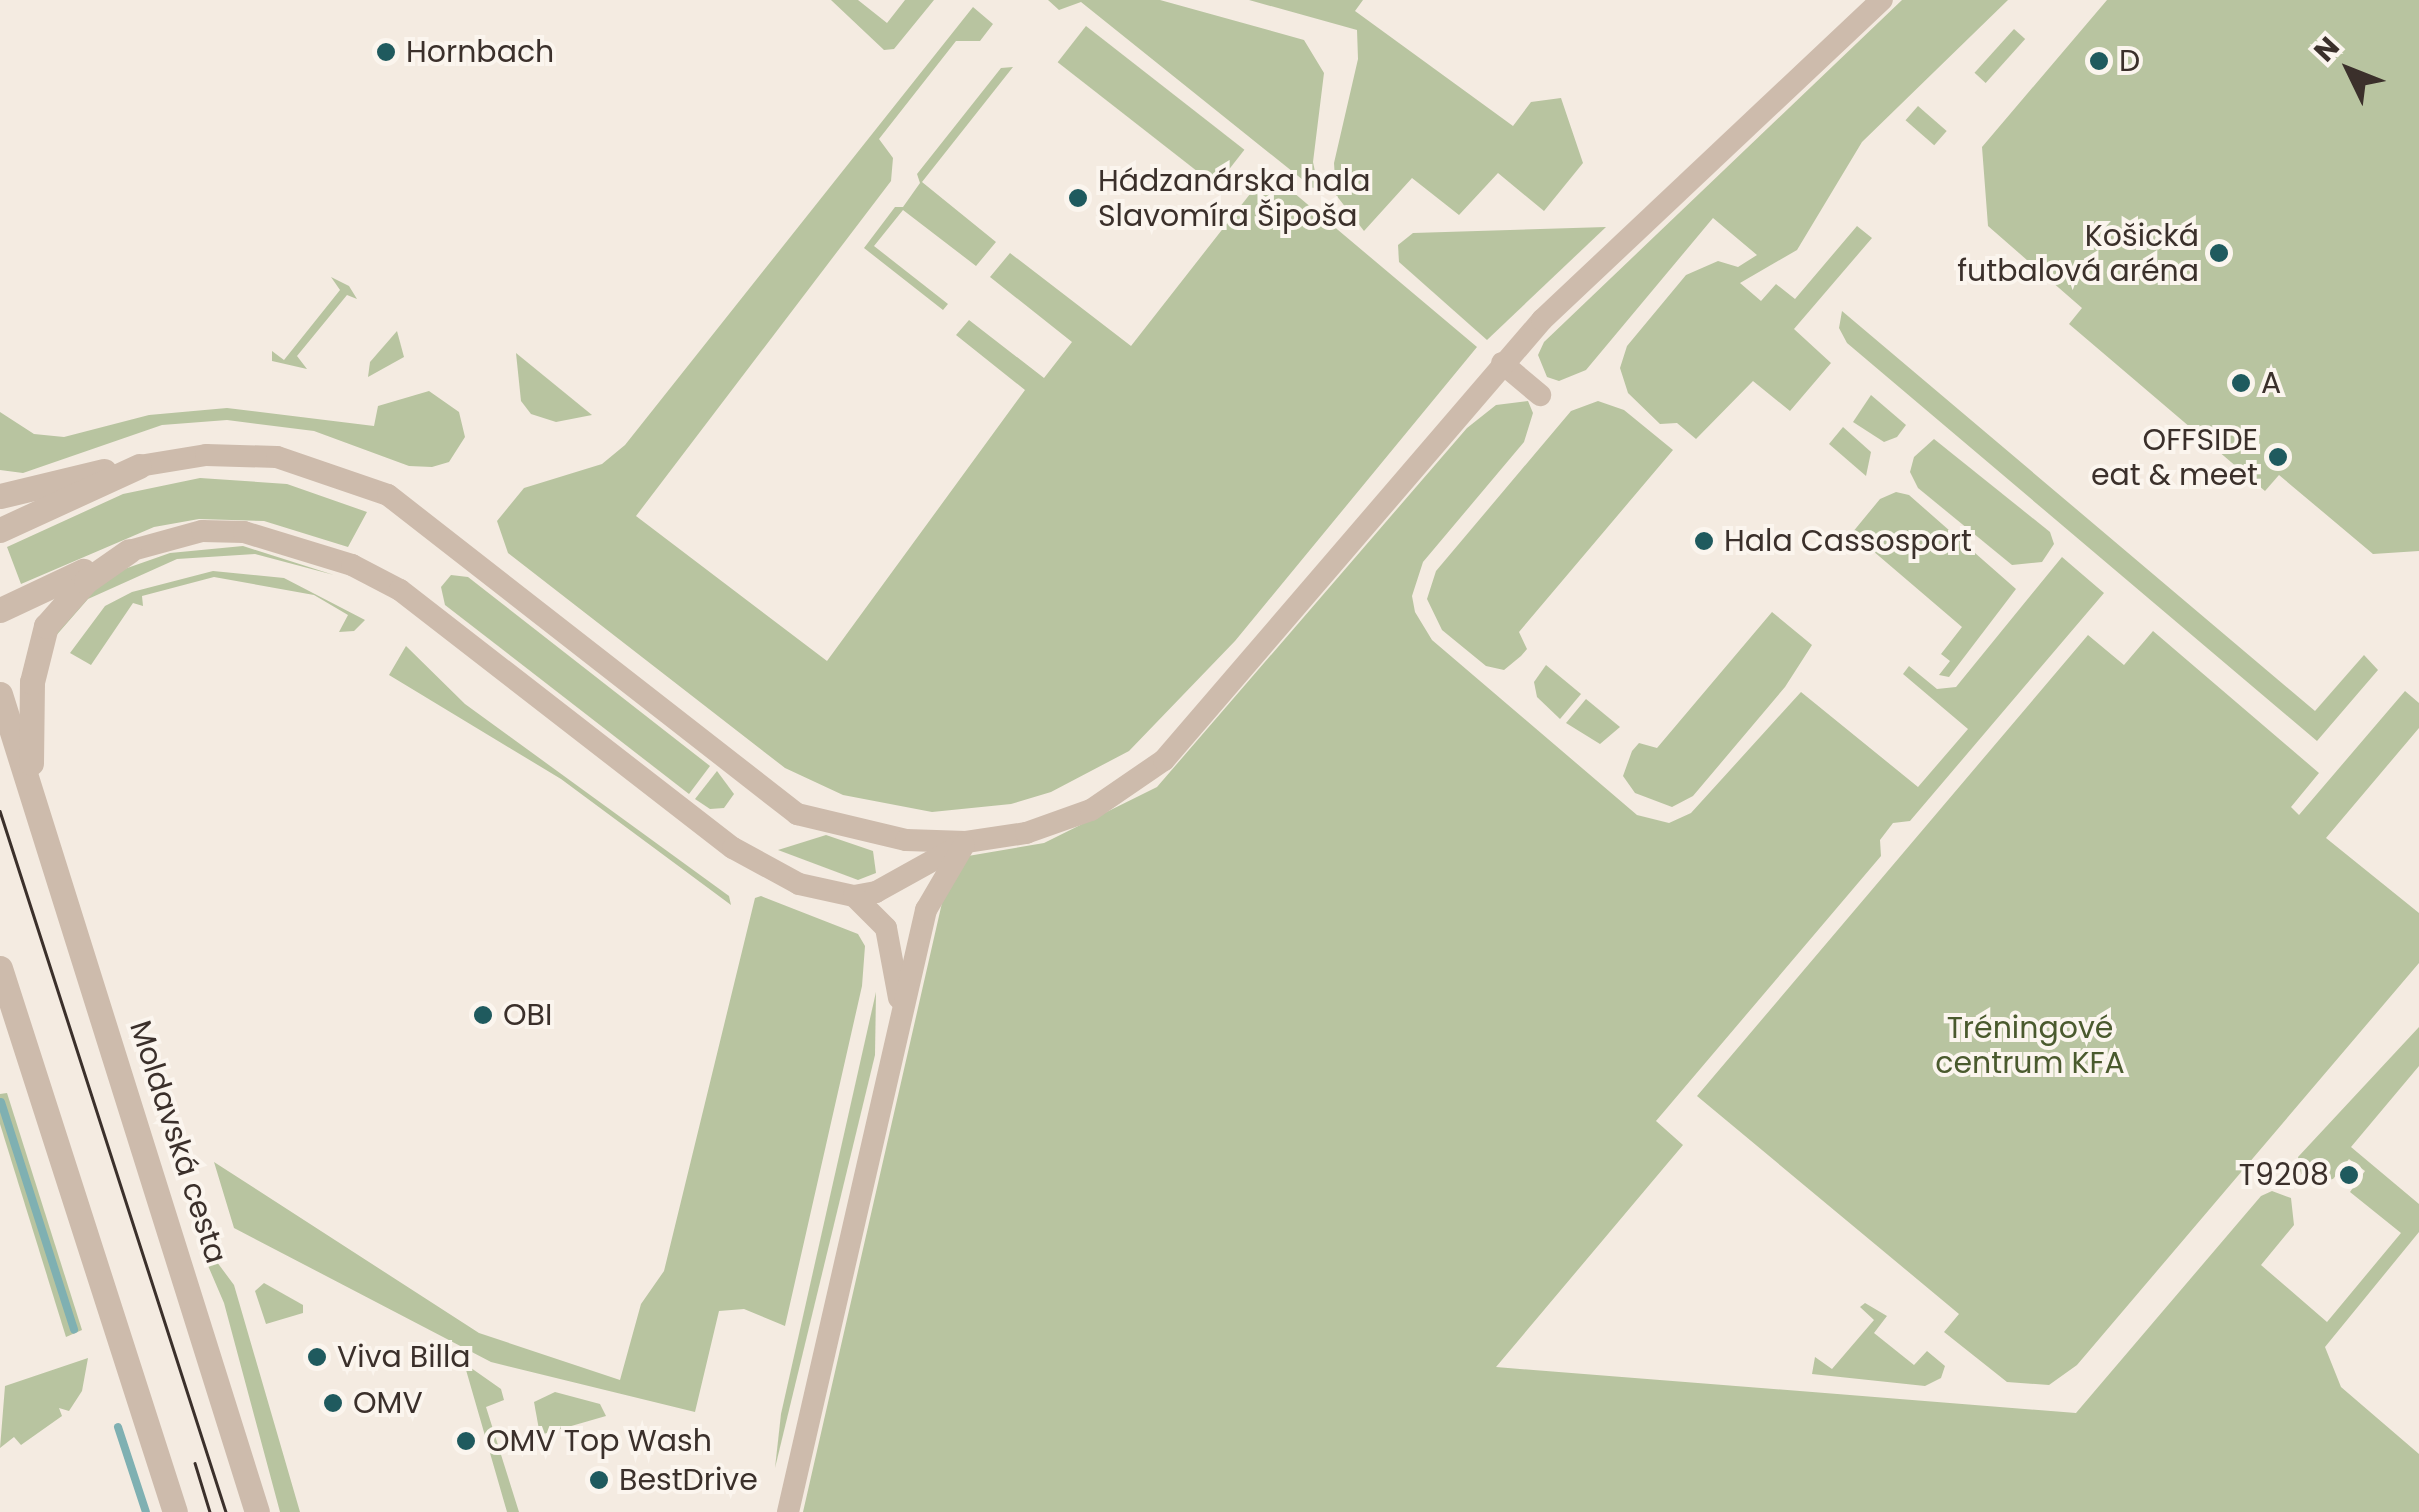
<!DOCTYPE html>
<meta charset="utf-8">
<style>
body{margin:0}
#map{position:relative;width:2419px;height:1512px;overflow:hidden;background:#f4ebe1;font-family:Poppins,sans-serif}
div>[style]{position:absolute}
.green>*{inset:0;background:#b8c4a0;transform-origin:0 0}
.stream>*{height:8px;margin:-4px;padding:0 4px;transform-origin:4px;border-radius:4px;background:#7fb0b2}
.minor>*{height:22px;margin:-11px;padding:0 11px;transform-origin:11px;border-radius:11px;background:#cdbbac}
.tertiary>*{height:25px;margin:-12.5px;padding:0 12.5px;transform-origin:12.5px;border-radius:12.5px;background:#cdbbac}
.tram>*{height:2.5px;margin:-1.25px;padding:0 1.25px;transform-origin:1.25px;border-radius:1.25px;background:#3b302b}
.dots>*{width:28px;height:28px;translate:-50% -50%;box-sizing:border-box;border:5px solid #fbf5ee;border-radius:50%}
span{translate:-50% -50%;white-space:nowrap;text-align:center;line-height:1.15;-webkit-text-stroke:8px #fbf5ee;paint-order:stroke}
.poi-label{font-size:30px;color:#3b302b}
.left{translate:0 -50%;text-align:left}
.right{translate:-100% -50%;text-align:right}
.park-label{font-size:30px;color:#4a5a2e}
.street-label{font-size:30px;color:#3b302b}
.north{position:absolute;left:2299px;top:20px;width:100px;height:100px;-webkit-text-stroke:8px #fbf5ee;paint-order:stroke;rotate:313deg;font-size:28px;font-weight:700;line-height:40px;text-align:center;color:#3b302b}
.north::after{content:'';display:block;margin:auto;width:35px;height:45px;background:#3b302b;clip-path:polygon(50% 0,100% 100%,50% 72%,0 100%)}
</style>
<div id="map">
<div class="green">
<div style="clip-path:polygon(831px 0,858px 0,887px 23px,905px 0,934px 0,894px 49px,884px 50px)"></div>
<div style="clip-path:polygon(1048px 0,1160px 0,1304px 40px,1324px 73px,1313px 162px,1318px 186px,1313px 188px,1081px 2px,1059px 10px)"></div>
<div style="clip-path:polygon(1249px 0,1363px 0,1355px 11px,1513px 126px,1531px 102px,1561px 98px,1583px 163px,1544px 211px,1498px 173px,1459px 215px,1412px 178px,1364px 231px,1336px 195px,1334px 163px,1358px 59px,1357px 30px)"></div>
<div style="clip-path:polygon(1902px 0,2008px 0,1862px 142px,1797px 250px,1740px 283px,1761px 301px,1776px 284px,1795px 299px,1857px 226px,1872px 238px,1794px 329px,1831px 363px,1790px 411px,1753px 381px,1696px 439px,1677px 423px,1660px 424px,1628px 393px,1620px 368px,1627px 346px,1686px 275px,1718px 261px,1738px 267px,1757px 255px,1713px 218px,1586px 370px,1559px 381px,1547px 377px,1538px 355px,1544px 342px)"></div>
<div style="clip-path:polygon(2107px 0,2419px 0,2419px 551px,2373px 554px,2279px 475px,2265px 491px,2069px 324px,2082px 308px,1988px 226px,1982px 147px)"></div>
<div style="clip-path:polygon(973px 7px,993px 24px,980px 41px,956px 41px,879px 139px,893px 158px,891px 181px,636px 516px,827px 661px,1025px 390px,956px 335px,969px 320px,1044px 378px,1072px 342px,990px 277px,1010px 253px,1131px 346px,1268px 171px,1477px 347px,1235px 641px,1129px 751px,1051px 792px,1011px 804px,932px 812px,843px 795px,785px 768px,508px 553px,497px 521px,524px 488px,602px 464px,625px 445px)"></div>
<div style="left:1086px;top:26px;width:201px;height:46px;rotate:38deg"></div>
<div style="left:2014px;top:29px;width:15px;height:59px;rotate:42deg"></div>
<div style="clip-path:polygon(1013px 67px,922px 182px,996px 242px,976px 266px,903px 210px,874px 246px,948px 304px,943px 310px,864px 248px,895px 207px,903px 207px,920px 183px,917px 174px,1001px 68px)"></div>
<div style="left:1918px;top:106px;width:38px;height:19px;rotate:41deg"></div>
<div style="clip-path:polygon(1606px 227px,1487px 340px,1399px 262px,1398px 245px,1413px 233px)"></div>
<div style="clip-path:polygon(331px 277px,349px 286px,357px 299px,347px 295px,297px 356px,307px 369px,272px 361px,272px 351px,284px 360px,340px 290px)"></div>
<div style="clip-path:polygon(1842px 311px,2315px 711px,2364px 655px,2378px 670px,2317px 741px,1847px 343px,1839px 328px)"></div>
<div style="clip-path:polygon(397px 331px,404px 357px,368px 377px,370px 362px)"></div>
<div style="clip-path:polygon(516px 353px,592px 415px,556px 422px,531px 414px,521px 401px)"></div>
<div style="clip-path:polygon(429px 391px,459px 412px,465px 437px,449px 462px,432px 467px,409px 466px,314px 431px,227px 420px,162px 425px,23px 473px,0 470px,0 412px,34px 434px,64px 437px,149px 415px,227px 408px,374px 426px,378px 406px)"></div>
<div style="clip-path:polygon(1871px 395px,1906px 425px,1897px 437px,1884px 442px,1853px 422px)"></div>
<div style="clip-path:polygon(1528px 401px,1533px 413px,1524px 442px,1423px 562px,1412px 596px,1415px 612px,1432px 640px,1637px 815px,1669px 823px,1691px 813px,1801px 692px,1918px 787px,1968px 729px,1903px 674px,1909px 666px,1937px 689px,1956px 687px,2062px 557px,2104px 593px,1910px 821px,1893px 823px,1880px 840px,1881px 856px,1656px 1121px,1683px 1145px,1496px 1367px,2076px 1413px,2261px 1196px,2272px 1191px,2291px 1198px,2294px 1225px,2261px 1265px,2327px 1322px,2401px 1233px,2350px 1192px,2365px 1171px,2349px 1159px,2333px 1179px,2316px 1182px,2301px 1174px,2298px 1157px,2419px 1027px,2419px 1066px,2351px 1147px,2419px 1204px,2419px 1232px,2325px 1347px,2341px 1387px,2419px 1454px,2419px 1512px,803px 1512px,944px 894px,968px 856px,1044px 843px,1157px 787px,1467px 428px,1496px 405px)"></div>
<div style="clip-path:polygon(1598px 401px,1624px 410px,1673px 450px,1519px 632px,1527px 649px,1521px 656px,1504px 670px,1486px 666px,1442px 630px,1427px 599px,1436px 571px,1571px 411px)"></div>
<div style="clip-path:polygon(1843px 427px,1871px 452px,1866px 476px,1829px 444px)"></div>
<div style="clip-path:polygon(1934px 439px,2050px 532px,2054px 544px,2042px 562px,2012px 565px,1918px 488px,1910px 472px,1914px 457px)"></div>
<div style="clip-path:polygon(200px 478px,287px 484px,367px 512px,348px 547px,264px 521px,199px 519px,154px 527px,21px 584px,7px 547px,123px 494px)"></div>
<div style="clip-path:polygon(1896px 492px,1909px 495px,2016px 589px,1949px 677px,1939px 675px,1950px 661px,1941px 654px,1962px 627px,1852px 533px,1880px 499px)"></div>
<div style="clip-path:polygon(243px 546px,334px 575px,255px 554px,177px 559px,88px 599px,54px 638px,57px 623px,113px 573px,170px 553px)"></div>
<div style="clip-path:polygon(213px 571px,284px 578px,365px 620px,354px 631px,339px 632px,348px 615px,314px 595px,214px 577px,142px 596px,143px 606px,133px 603px,91px 665px,70px 653px,105px 606px,132px 592px)"></div>
<div style="clip-path:polygon(451px 575px,468px 577px,710px 766px,689px 794px,445px 605px,441px 587px)"></div>
<div style="clip-path:polygon(1772px 612px,1812px 645px,1785px 687px,1693px 796px,1672px 807px,1635px 793px,1623px 776px,1632px 751px,1639px 743px,1657px 748px)"></div>
<div style="clip-path:polygon(2153px 631px,2319px 773px,2291px 807px,2299px 815px,2405px 691px,2419px 703px,2419px 728px,2326px 838px,2419px 913px,2419px 963px,2077px 1365px,2049px 1385px,2007px 1382px,1944px 1332px,1959px 1314px,1697px 1096px,2088px 635px,2124px 665px)"></div>
<div style="clip-path:polygon(406px 646px,465px 704px,729px 896px,731px 905px,561px 779px,389px 675px)"></div>
<div style="clip-path:polygon(1546px 665px,1581px 694px,1560px 719px,1537px 697px,1534px 682px)"></div>
<div style="clip-path:polygon(1586px 699px,1620px 727px,1600px 744px,1566px 723px)"></div>
<div style="clip-path:polygon(717px 771px,734px 794px,724px 808px,710px 809px,695px 799px)"></div>
<div style="clip-path:polygon(826px 835px,873px 851px,876px 873px,858px 880px,778px 850px)"></div>
<div style="clip-path:polygon(761px 896px,858px 934px,865px 946px,862px 986px,785px 1326px,744px 1309px,719px 1311px,695px 1412px,491px 1362px,234px 1228px,214px 1162px,479px 1333px,620px 1380px,641px 1304px,664px 1271px,755px 898px)"></div>
<div style="clip-path:polygon(876px 992px,875px 1055px,775px 1468px,781px 1414px)"></div>
<div style="clip-path:polygon(7px 1093px,82px 1330px,66px 1337px,0 1124px,0 1094px)"></div>
<div style="clip-path:polygon(211px 1254px,234px 1285px,300px 1512px,280px 1512px,224px 1303px,206px 1261px)"></div>
<div style="clip-path:polygon(264px 1283px,303px 1305px,303px 1313px,266px 1324px,255px 1291px)"></div>
<div style="clip-path:polygon(1865px 1303px,1887px 1316px,1874px 1333px,1914px 1365px,1927px 1351px,1945px 1366px,1941px 1378px,1925px 1386px,1812px 1374px,1815px 1357px,1832px 1369px,1874px 1320px,1860px 1307px)"></div>
<div style="clip-path:polygon(88px 1358px,82px 1391px,69px 1411px,59px 1408px,62px 1416px,21px 1445px,14px 1437px,0 1448px,5px 1386px)"></div>
<div style="clip-path:polygon(464px 1363px,501px 1389px,504px 1400px,486px 1407px,519px 1512px,507px 1512px)"></div>
<div style="clip-path:polygon(555px 1392px,600px 1404px,606px 1416px,540px 1435px,534px 1402px)"></div>
</div>
<div class="stream">
<div style="left:1px;top:1102px;width:239px;rotate:72.2deg"></div>
<div style="left:118px;top:1427px;width:89px;rotate:71.8deg"></div>
</div>
<div class="minor">
<div style="left:1502px;top:363px;width:50px;rotate:40.1deg"></div>
<div style="left:139px;top:466px;width:68px;rotate:-9.3deg"></div>
<div style="left:206px;top:455px;width:71px;rotate:1.6deg"></div>
<div style="left:277px;top:457px;width:117px;rotate:18.9deg"></div>
<div style="left:388px;top:495px;width:519px;rotate:37.95deg"></div>
<div style="left:797px;top:814px;width:112px;rotate:13.4deg"></div>
<div style="left:906px;top:840px;width:60px;rotate:1.9deg"></div>
<div style="left:966px;top:842px;width:61px;rotate:-8.5deg"></div>
<div style="left:1026px;top:833px;width:69px;rotate:-19.5deg"></div>
<div style="left:1091px;top:810px;width:88px;rotate:-34.4deg"></div>
<div style="left:1164px;top:760px;width:580px;rotate:-49.33deg"></div>
<div style="left:1542px;top:320px;width:467px;rotate:-43.3deg"></div>
<div style="left:129px;top:551px;width:76px;rotate:-15.3deg"></div>
<div style="left:202px;top:531px;width:42px;rotate:1.4deg"></div>
<div style="left:244px;top:532px;width:113px;rotate:17deg"></div>
<div style="left:352px;top:565px;width:54px;rotate:27.5deg"></div>
<div style="left:400px;top:590px;width:421px;rotate:37.8deg"></div>
<div style="left:733px;top:848px;width:75px;rotate:28.6deg"></div>
<div style="left:799px;top:884px;width:56px;rotate:12.3deg"></div>
<div style="left:854px;top:896px;width:22px;rotate:-10deg"></div>
<div style="left:876px;top:892px;width:95px;rotate:-29deg"></div>
<div style="left:854px;top:896px;width:45px;rotate:45deg"></div>
<div style="left:886px;top:928px;width:71px;rotate:79.5deg"></div>
<div style="left:788px;top:1512px;width:618px;rotate:-77.09deg"></div>
<div style="left:926px;top:910px;width:75px;rotate:-59.7deg"></div>
</div>
<div class="tertiary">
<div style="left:0;top:496px;width:107px;rotate:-13.5deg"></div>
<div style="left:0;top:530px;width:153px;rotate:-24.7deg"></div>
<div style="left:0;top:610px;width:92px;rotate:-25.2deg"></div>
<div style="left:0;top:694px;width:857px;rotate:72.56deg"></div>
<div style="left:31px;top:763px;width:81px;rotate:-89.3deg"></div>
<div style="left:32px;top:682px;width:58px;rotate:-76deg"></div>
<div style="left:46px;top:626px;width:60px;rotate:-48.4deg"></div>
<div style="left:86px;top:581px;width:52px;rotate:-34.9deg"></div>
<div style="left:0;top:968px;width:571px;rotate:72.17deg"></div>
</div>
<div class="tram">
<div style="left:0;top:811px;width:737px;rotate:72.13deg"></div>
<div style="left:195px;top:1463px;width:51px;rotate:73deg"></div>
</div>
<div class="dots">
<div style="left:386px;top:52px;background:#1f5a5e"></div>
<div style="left:2099px;top:61px;background:#1f5a5e"></div>
<div style="left:1078px;top:198px;background:#1f5a5e"></div>
<div style="left:2219px;top:253px;background:#1f5a5e"></div>
<div style="left:2241px;top:383px;background:#1f5a5e"></div>
<div style="left:2278px;top:457px;background:#1f5a5e"></div>
<div style="left:1704px;top:541px;background:#1f5a5e"></div>
<div style="left:483px;top:1015px;background:#1f5a5e"></div>
<div style="left:2349px;top:1175px;background:#1f5a5e"></div>
<div style="left:317px;top:1357px;background:#1f5a5e"></div>
<div style="left:333px;top:1403px;background:#1f5a5e"></div>
<div style="left:466px;top:1441px;background:#1f5a5e"></div>
<div style="left:599px;top:1480px;background:#1f5a5e"></div>
</div>
<div class="poi-label">
<span class="left" style="left:406px;top:52px">Hornbach</span>
<span class="left" style="left:2119px;top:61px">D</span>
<span class="left" style="left:1098px;top:198px">Hádzanárska hala<br>Slavomíra Šipoša</span>
<span class="right" style="left:2199px;top:253px">Košická<br>futbalová aréna</span>
<span class="left" style="left:2261px;top:383px">A</span>
<span class="right" style="left:2258px;top:457px">OFFSIDE<br>eat &amp; meet</span>
<span class="left" style="left:1724px;top:541px">Hala Cassosport</span>
<span class="left" style="left:503px;top:1015px">OBI</span>
<span class="right" style="left:2329px;top:1175px">T9208</span>
<span class="left" style="left:337px;top:1357px">Viva Billa</span>
<span class="left" style="left:353px;top:1403px">OMV</span>
<span class="left" style="left:486px;top:1441px">OMV Top Wash</span>
<span class="left" style="left:619px;top:1480px">BestDrive</span>
</div>
<div class="park-label">
<span style="left:2030px;top:1045px">Tréningové<br>centrum KFA</span>
</div>
<div class="street-label">
<span style="left:178px;top:1142px;rotate:72deg">Moldavská cesta</span>
</div>
<div class="north">N</div>
</div>
